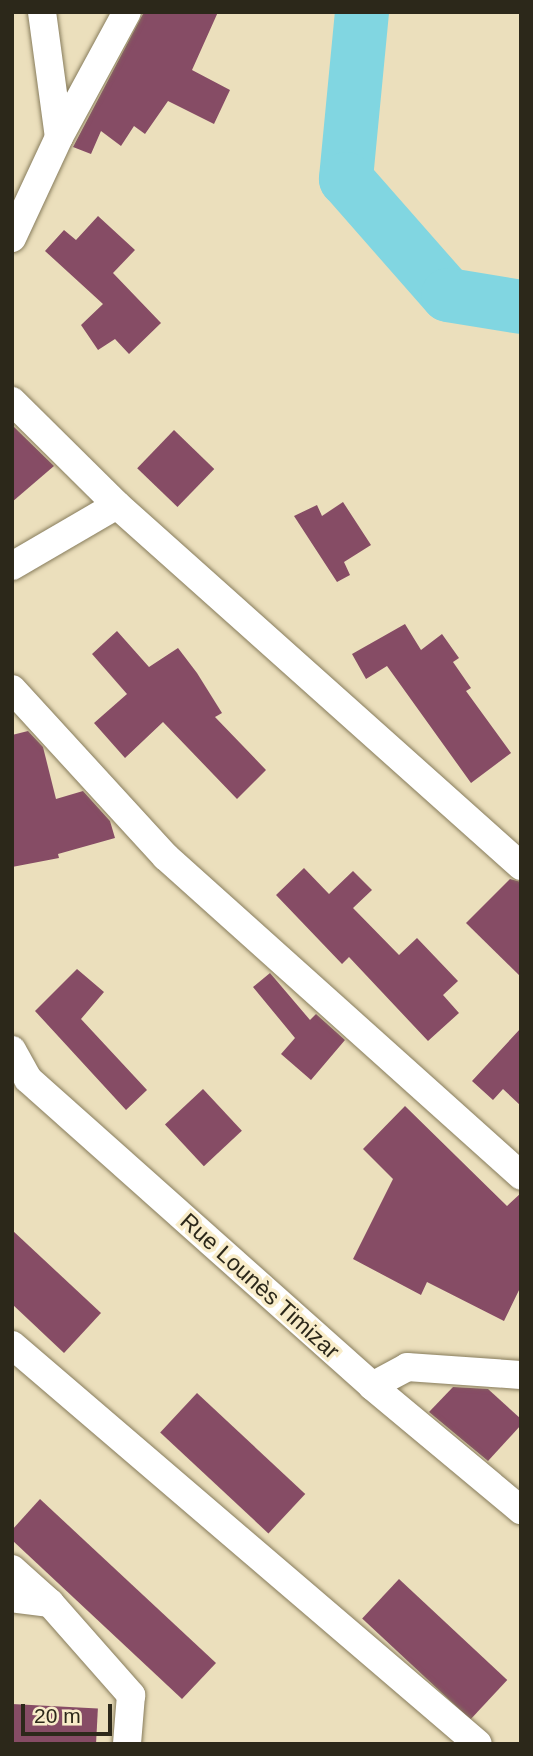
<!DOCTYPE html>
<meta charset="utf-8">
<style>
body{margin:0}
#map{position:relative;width:533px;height:1756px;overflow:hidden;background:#ebdfbc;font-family:Arial,sans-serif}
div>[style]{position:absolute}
.river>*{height:54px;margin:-27px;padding:0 27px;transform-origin:27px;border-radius:27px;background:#81d6e1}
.building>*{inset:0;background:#864c65;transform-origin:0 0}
.roads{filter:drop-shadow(0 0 2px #877c5c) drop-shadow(0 0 2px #877c5c)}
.minor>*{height:28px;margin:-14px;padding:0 14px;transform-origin:14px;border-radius:14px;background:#fff}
span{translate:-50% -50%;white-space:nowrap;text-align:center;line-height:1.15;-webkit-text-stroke:7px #f8ecc9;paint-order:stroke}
.street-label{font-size:23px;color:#2c281a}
.frame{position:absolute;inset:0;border:14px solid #2c281a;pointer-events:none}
.scale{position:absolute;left:21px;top:1704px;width:91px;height:32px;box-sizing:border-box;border:4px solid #2c281a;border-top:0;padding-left:9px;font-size:21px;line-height:24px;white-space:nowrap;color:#2c281a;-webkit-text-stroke:5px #f8ecc9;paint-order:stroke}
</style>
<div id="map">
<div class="river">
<div style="left:362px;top:12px;width:168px;rotate:95.5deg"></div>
<div style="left:346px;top:179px;width:154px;rotate:48.7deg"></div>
<div style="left:448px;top:295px;width:74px;rotate:9.3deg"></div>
</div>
<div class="building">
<div style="clip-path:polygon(144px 12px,218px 12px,192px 70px,230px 90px,214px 124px,168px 101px,145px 134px,134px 126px,121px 146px,101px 131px,91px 154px,73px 147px)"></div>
<div style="clip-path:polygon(98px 216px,135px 250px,113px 273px,161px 323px,129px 354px,115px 339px,98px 350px,81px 325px,103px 304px,45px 251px,64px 230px,76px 240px)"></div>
<div style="clip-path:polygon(12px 425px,54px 466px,12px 502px)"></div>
<div style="left:174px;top:430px;width:56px;height:53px;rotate:44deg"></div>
<div style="clip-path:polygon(343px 502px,371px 545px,344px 562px,350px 575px,337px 582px,294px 516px,317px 505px,322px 516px)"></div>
<div style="clip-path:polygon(405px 624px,421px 650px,442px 634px,459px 658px,453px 662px,471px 688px,466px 691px,511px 753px,471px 783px,387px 666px,366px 679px,352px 654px)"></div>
<div style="clip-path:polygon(117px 631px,149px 667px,178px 648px,197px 673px,222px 713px,215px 717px,266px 770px,237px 799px,163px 722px,125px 758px,94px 723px,127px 694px,92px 654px)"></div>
<div style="clip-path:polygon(28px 731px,43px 747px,56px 799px,83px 791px,110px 821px,115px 838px,58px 854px,59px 858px,12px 867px,12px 735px)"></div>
<div style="clip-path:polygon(304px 868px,329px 894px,353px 871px,372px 890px,353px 908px,399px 955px,417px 938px,458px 981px,443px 995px,459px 1013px,428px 1041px,349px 957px,342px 964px,276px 895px)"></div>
<div style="clip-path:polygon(510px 879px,521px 882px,521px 977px,466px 923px)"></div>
<div style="clip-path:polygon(77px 969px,104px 992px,81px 1019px,147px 1090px,126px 1110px,35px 1011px)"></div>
<div style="clip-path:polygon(270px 973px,310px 1020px,316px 1014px,345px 1040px,311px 1080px,281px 1054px,295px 1038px,253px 987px)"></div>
<div style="clip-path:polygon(521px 1028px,521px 1106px,503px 1089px,493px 1100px,472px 1081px)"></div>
<div style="left:203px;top:1089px;width:57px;height:52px;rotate:47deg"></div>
<div style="clip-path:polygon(405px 1106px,507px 1206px,521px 1193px,521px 1286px,504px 1321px,427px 1282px,421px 1295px,353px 1259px,393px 1179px,363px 1149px)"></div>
<div style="clip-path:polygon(12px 1230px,101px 1313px,64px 1353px,12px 1304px)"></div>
<div style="clip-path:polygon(453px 1387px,488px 1389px,521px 1419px,521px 1425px,488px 1461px,429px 1412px)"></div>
<div style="left:197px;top:1393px;width:148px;height:54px;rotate:43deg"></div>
<div style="clip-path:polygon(40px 1499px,216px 1663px,182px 1699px,12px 1540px,12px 1530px)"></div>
<div style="left:399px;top:1579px;width:148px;height:54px;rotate:43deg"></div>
<div style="left:12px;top:1704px;width:86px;height:40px;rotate:3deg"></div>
</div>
<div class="roads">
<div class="minor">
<div style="left:42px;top:12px;width:126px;rotate:82.3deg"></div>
<div style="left:12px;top:238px;width:111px;rotate:-65deg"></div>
<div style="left:59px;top:137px;width:142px;rotate:-61.5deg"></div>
<div style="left:12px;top:401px;width:148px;rotate:44.7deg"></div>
<div style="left:117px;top:505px;width:542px;rotate:41.78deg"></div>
<div style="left:12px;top:566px;width:121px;rotate:-30.2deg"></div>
<div style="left:12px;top:689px;width:228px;rotate:47.5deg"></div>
<div style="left:166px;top:857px;width:477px;rotate:41.9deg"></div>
<div style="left:12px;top:1050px;width:33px;rotate:61deg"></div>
<div style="left:28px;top:1079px;width:461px;rotate:41.7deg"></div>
<div style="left:372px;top:1386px;width:194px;rotate:39.8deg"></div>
<div style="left:12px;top:1345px;width:613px;rotate:40.57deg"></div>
<div style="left:372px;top:1386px;width:40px;rotate:-28deg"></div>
<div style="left:407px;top:1367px;width:114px;rotate:4deg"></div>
<div style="left:12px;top:1569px;width:51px;rotate:41.8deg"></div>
<div style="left:50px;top:1603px;width:38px;rotate:-173deg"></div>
<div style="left:50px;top:1603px;width:123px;rotate:48.6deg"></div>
<div style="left:131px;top:1695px;width:49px;rotate:94.7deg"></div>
</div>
</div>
<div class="street-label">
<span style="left:260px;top:1286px;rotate:42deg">Rue Lounès Timizar</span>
</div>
<div class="frame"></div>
<div class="scale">20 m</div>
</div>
